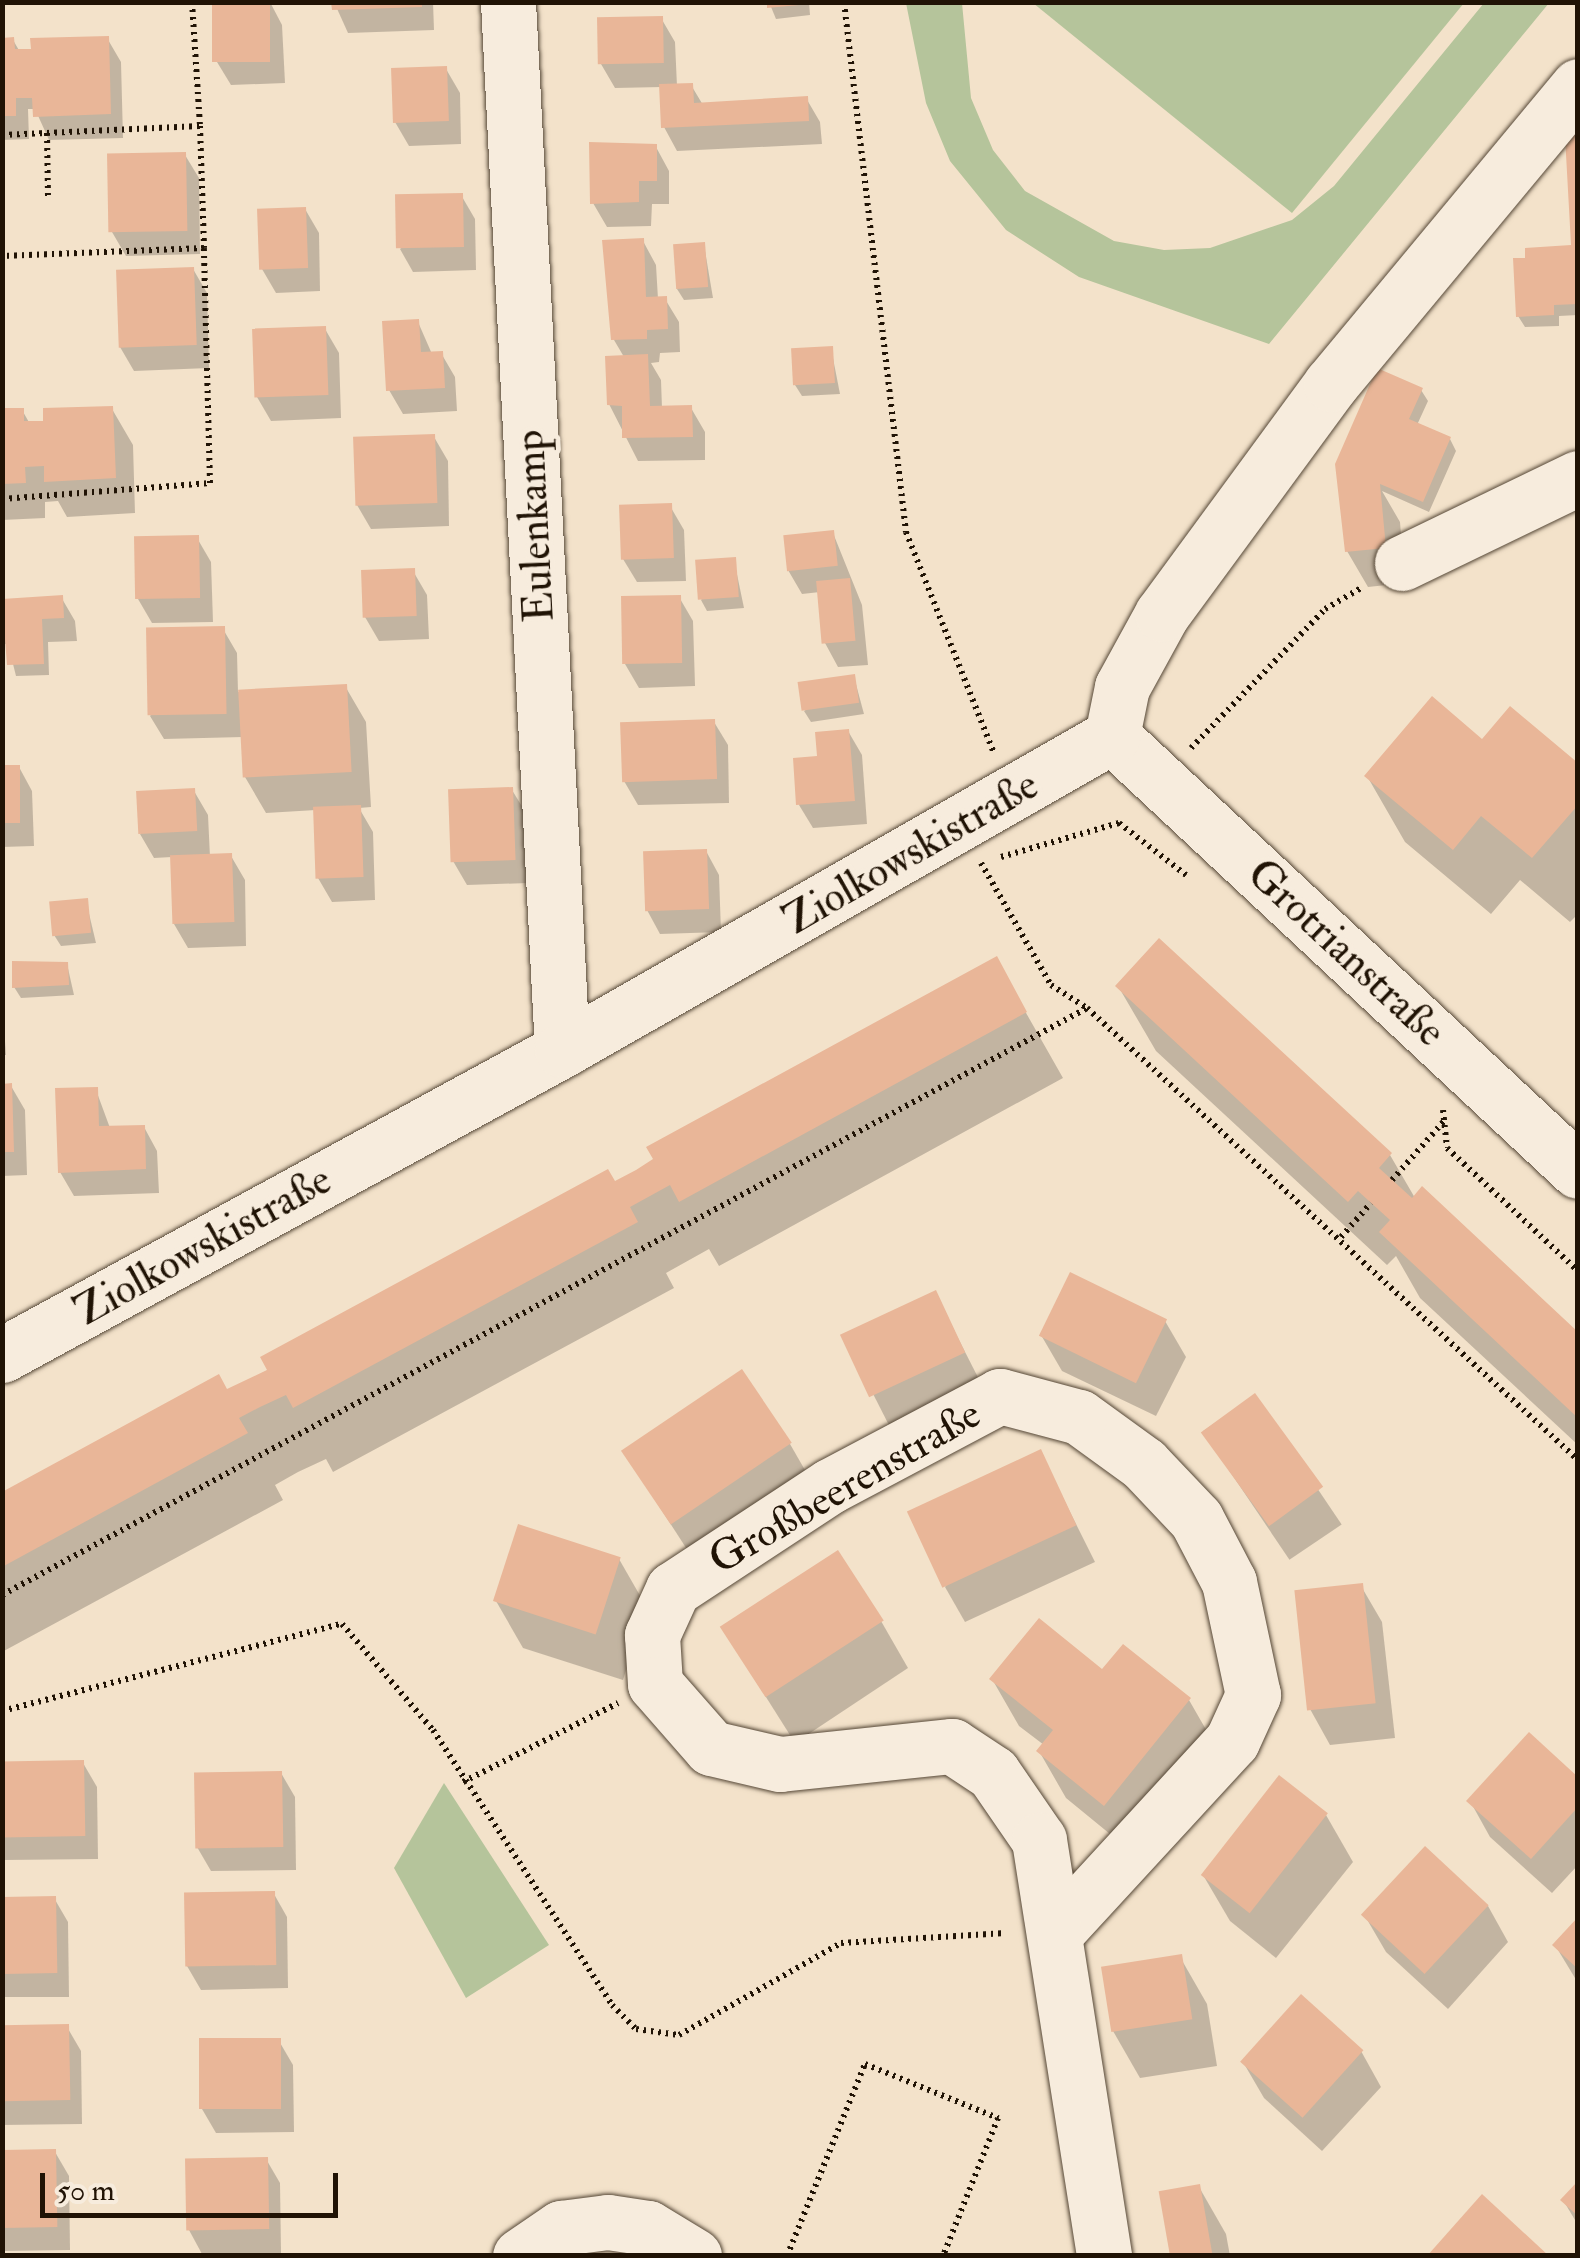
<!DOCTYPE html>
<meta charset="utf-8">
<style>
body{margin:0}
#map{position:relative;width:1580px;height:2258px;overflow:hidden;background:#f3e2ca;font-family:"IM FELL Double Pica",serif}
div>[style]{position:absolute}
.green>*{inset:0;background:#b5c49b}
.shadow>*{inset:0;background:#0003;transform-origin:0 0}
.building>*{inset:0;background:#e9b698;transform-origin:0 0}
.path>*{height:6px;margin-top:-3px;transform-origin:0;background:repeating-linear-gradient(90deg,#201305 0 2.5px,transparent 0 7.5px)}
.roads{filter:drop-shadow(0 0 2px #554736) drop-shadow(0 0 2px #554736)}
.minor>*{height:55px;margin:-27.5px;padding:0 27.5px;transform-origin:27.5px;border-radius:27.5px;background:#f7ecdd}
span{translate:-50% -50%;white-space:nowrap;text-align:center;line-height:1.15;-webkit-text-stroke:10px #f7ecdd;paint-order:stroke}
.street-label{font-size:42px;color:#201305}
.frame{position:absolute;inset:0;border:5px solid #201305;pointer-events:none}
.scale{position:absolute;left:40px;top:2173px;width:298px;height:45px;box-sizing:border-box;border:5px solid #201305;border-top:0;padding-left:12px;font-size:30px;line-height:35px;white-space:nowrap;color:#201305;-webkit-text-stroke:8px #f7ecdd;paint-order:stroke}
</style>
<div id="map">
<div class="green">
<div style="clip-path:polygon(906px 3px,962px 3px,971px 98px,993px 150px,1025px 191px,1114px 241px,1164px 250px,1210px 248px,1292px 220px,1334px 186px,1484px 3px,1549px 3px,1269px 344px,1079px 277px,1006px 230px,950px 161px,926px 103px)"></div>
<div style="clip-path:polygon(1033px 3px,1464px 3px,1292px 213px)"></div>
<div style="clip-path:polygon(444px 1783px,549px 1945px,466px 1998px,394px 1868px)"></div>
</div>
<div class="shadow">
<div style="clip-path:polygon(270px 2px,282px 25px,285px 83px,231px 85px,217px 62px)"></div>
<div style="clip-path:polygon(334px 2px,433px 2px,434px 30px,348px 33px)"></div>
<div style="clip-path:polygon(769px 2px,809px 2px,810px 15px,776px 19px)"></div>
<div style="clip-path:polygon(661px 18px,675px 42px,677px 86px,691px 85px,703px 105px,806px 98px,820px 122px,822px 144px,677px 151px,664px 127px,662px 87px,615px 88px,601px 64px)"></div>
<div style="clip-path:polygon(107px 38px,121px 62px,123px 138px,49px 140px,35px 109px,28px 109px,29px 139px,2px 140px,2px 40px,13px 40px,20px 52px)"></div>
<div style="clip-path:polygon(446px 69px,460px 93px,461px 144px,409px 146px,395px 122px)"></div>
<div style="clip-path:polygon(1578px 126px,1578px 315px,1559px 316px,1559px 326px,1525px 327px,1518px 316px,1575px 248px)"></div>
<div style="clip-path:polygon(656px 147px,669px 171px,669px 204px,652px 204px,651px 226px,607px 227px,593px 203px)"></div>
<div style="clip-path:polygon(185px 155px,199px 178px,200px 254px,126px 256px,112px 232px)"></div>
<div style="clip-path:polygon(461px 195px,475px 219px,476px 270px,413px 272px,400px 249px)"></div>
<div style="clip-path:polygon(305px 209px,319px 233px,320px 291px,276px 293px,262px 269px)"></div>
<div style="clip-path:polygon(643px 241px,656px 265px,658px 299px,665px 299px,679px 322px,680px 352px,660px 353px,659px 362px,651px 363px,661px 380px,662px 408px,691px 408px,705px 432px,705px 460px,638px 461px,609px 404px,624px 357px,614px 340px)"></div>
<div style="clip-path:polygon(704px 245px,713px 298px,684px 300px,677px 289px)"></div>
<div style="clip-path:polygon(193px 269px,207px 293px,209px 368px,134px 371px,120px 347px)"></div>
<div style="clip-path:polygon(418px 322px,432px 354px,441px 353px,455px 377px,457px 411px,403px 414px,389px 390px)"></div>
<div style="clip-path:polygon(325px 329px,339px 353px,341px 418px,271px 421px,257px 397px)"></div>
<div style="clip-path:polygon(831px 348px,840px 394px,802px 396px,795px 385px)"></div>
<div style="clip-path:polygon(1421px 390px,1428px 401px,1417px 425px,1450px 439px,1456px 451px,1429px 512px,1382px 491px,1400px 522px,1405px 583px,1368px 587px,1347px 551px)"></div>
<div style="clip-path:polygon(112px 409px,133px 445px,135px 513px,67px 517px,58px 501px,45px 502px,45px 518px,2px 520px,2px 411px,22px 410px,30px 424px)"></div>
<div style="clip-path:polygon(434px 437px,448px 461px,449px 526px,371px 529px,357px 505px)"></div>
<div style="clip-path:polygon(670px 506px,684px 530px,686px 581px,637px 582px,623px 559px)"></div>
<div style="clip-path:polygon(833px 533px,862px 605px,868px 665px,838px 667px,825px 643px,820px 592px,802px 594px,788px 570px)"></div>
<div style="clip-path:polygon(197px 538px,211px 562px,213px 622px,152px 623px,138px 599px)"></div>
<div style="clip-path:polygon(734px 560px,744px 608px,707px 611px,701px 600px)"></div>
<div style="clip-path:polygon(413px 571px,427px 595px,429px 639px,379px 641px,365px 617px)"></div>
<div style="clip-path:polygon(61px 597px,75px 621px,77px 641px,48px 642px,49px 675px,16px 676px,8px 644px,2px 644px,2px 601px)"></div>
<div style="clip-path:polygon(679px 597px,693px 621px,695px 686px,639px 688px,625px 664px)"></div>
<div style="clip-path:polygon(223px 629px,237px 653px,238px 692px,345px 686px,366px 722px,371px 807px,359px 808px,373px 832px,375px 900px,332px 902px,318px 878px,316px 810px,266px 813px,245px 777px,243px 737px,164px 739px,150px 716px)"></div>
<div style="clip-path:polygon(854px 677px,864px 714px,811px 722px,804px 711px)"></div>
<div style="clip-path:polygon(714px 722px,728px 745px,729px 803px,638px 805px,624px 781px)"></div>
<div style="clip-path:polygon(848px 731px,862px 755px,867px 824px,813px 828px,799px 805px,820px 758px)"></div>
<div style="clip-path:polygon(1482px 743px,1578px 766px,1578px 914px,1570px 922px,1520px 880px,1491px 914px,1405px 842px,1367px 776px)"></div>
<div style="clip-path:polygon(19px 767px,32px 791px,34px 846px,2px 847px,2px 768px)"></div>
<div style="clip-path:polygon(512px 790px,526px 813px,528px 883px,467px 885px,453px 861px)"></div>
<div style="clip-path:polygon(194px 791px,208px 815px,210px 857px,231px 856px,245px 880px,246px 946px,188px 948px,174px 924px,172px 857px,154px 858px,140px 834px)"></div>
<div style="clip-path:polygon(706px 851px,719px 875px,721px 932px,660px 934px,647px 910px)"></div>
<div style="clip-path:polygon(86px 901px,96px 943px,61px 946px,54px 935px)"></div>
<div style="clip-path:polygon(996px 960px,1063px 1078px,719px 1266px,709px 1249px,666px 1273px,674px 1288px,333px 1472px,326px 1459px,298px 1472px,275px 1485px,283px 1500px,2px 1652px,2px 1495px,227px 1392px,614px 1184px)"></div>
<div style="clip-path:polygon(67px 964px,74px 995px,21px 998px,14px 987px)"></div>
<div style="clip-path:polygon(1118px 986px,1390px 1155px,1415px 1198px,1578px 1335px,1578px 1445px,1420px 1298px,1396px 1256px,1387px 1265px,1156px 1051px)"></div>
<div style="clip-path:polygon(2px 1000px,6px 1055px,2px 1055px)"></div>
<div style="clip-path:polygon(2px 1086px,11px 1086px,25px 1110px,27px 1175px,2px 1176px)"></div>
<div style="clip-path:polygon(96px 1090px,110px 1128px,144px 1127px,157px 1151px,159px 1193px,74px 1196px,60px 1172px)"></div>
<div style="left:935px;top:1293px;width:121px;height:101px;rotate:63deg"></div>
<div style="clip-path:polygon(1165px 1321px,1186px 1357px,1156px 1416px,1062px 1371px,1041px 1335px)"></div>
<div style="left:1255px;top:1396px;width:155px;height:63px;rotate:56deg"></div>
<div style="clip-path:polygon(790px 1444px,817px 1491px,701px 1571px,624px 1452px)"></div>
<div style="clip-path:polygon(1040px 1452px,1095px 1562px,965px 1622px,945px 1587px)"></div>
<div style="clip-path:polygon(619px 1559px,646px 1606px,623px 1680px,523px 1648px,496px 1601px)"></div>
<div style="clip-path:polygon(1361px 1586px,1382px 1622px,1395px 1738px,1330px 1745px,1310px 1709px)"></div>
<div style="clip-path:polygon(881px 1621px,908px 1668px,795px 1743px,723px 1629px)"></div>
<div style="clip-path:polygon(1123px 1647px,1189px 1700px,1216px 1747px,1132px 1852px,1066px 1798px,1039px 1751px,1044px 1745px,1019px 1726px,992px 1679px,1103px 1672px)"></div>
<div style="clip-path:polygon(83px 1763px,97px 1787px,98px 1859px,5px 1860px,2px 1764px)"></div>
<div style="clip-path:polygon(281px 1773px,295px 1797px,296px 1870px,211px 1871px,197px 1847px)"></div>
<div style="clip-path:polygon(1578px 1780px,1578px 1865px,1552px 1893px,1490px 1837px,1470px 1801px)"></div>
<div style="clip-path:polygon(1326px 1815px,1353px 1862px,1276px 1958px,1230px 1921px,1203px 1875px)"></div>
<div style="clip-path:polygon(274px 1894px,287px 1917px,288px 1988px,201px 1990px,187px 1966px)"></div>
<div style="clip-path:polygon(54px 1898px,68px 1922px,69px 1997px,2px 1997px,2px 1899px)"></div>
<div style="clip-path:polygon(1488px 1906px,1508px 1942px,1448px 2009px,1386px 1952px,1365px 1916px)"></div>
<div style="clip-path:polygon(1578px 1921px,1578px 1983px,1555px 1945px)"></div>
<div style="clip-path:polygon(1180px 1957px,1207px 2004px,1217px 2066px,1140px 2078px,1113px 2031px)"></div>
<div style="clip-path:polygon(67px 2027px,81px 2051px,82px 2124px,2px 2125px,2px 2028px)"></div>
<div style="clip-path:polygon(279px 2041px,293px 2065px,294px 2132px,216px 2133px,202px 2109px)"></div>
<div style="clip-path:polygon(1361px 2051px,1381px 2087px,1322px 2151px,1264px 2098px,1243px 2062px)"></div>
<div style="clip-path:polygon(55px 2152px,69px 2176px,70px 2250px,2px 2251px,2px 2153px)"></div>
<div style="clip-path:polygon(266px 2159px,280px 2183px,281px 2253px,202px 2254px,189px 2230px)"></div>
<div style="clip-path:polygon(1578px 2184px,1578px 2225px,1563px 2200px)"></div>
<div style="clip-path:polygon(1199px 2187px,1226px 2234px,1230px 2256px,1173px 2256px)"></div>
</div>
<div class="building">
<div style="left:212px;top:2px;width:58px;height:60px"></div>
<div style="clip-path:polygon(331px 2px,422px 2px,422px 7px,332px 10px)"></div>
<div style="clip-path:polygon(767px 2px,799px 2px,799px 5px,767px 8px)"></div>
<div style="left:663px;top:16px;width:47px;height:66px;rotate:89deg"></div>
<div style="clip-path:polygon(109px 36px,111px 114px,33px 117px,32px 98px,16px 98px,16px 116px,2px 116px,2px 38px,14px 37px,15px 49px,31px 49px,30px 38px)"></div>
<div style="left:447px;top:66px;width:55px;height:56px;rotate:88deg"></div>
<div style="clip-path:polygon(693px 83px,694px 103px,808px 96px,809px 121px,661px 128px,659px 84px)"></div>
<div style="clip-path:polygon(1578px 122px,1578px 304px,1554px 305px,1554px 315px,1516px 317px,1513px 258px,1525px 258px,1525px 248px,1571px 245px,1565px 136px)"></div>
<div style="clip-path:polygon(589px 142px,657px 144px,657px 181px,639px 181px,639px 202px,590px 204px)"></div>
<div style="left:186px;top:152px;width:79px;height:79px;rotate:89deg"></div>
<div style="left:463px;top:193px;width:54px;height:68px;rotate:89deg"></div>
<div style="left:306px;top:207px;width:61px;height:49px;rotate:88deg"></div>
<div style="clip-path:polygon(644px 238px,646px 297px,667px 296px,668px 329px,647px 330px,647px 339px,611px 340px,602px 240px)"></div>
<div style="left:705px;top:242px;width:45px;height:32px;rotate:86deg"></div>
<div style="left:194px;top:267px;width:78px;height:78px;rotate:88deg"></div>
<div style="clip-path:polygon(419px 319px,421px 352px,443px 351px,445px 388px,386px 391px,382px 321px)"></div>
<div style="left:326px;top:326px;width:69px;height:74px;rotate:88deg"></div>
<div style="left:833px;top:346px;width:37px;height:42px;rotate:87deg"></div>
<div style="clip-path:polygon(648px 354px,650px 406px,692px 405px,693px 437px,622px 438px,622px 406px,607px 405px,605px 356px)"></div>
<div style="clip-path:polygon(1377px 368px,1423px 388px,1409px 419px,1451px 437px,1423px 502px,1380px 484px,1386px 548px,1345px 552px,1335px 464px)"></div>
<div style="clip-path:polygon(113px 406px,116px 478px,44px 482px,44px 466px,25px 467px,26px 483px,2px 484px,2px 408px,24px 408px,24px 421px,43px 421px,43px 408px)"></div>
<div style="left:435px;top:434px;width:69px;height:82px;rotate:88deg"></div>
<div style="left:672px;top:503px;width:55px;height:53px;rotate:88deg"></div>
<div style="left:834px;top:530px;width:36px;height:51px;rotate:84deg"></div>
<div style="left:199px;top:535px;width:63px;height:65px;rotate:89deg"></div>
<div style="left:736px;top:557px;width:40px;height:41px;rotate:86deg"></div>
<div style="left:415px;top:568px;width:48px;height:54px;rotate:88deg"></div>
<div style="left:850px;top:578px;width:63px;height:34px;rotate:85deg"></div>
<div style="clip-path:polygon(63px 595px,64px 618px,42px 619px,44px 664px,7px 665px,2px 599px)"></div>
<div style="left:681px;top:595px;width:68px;height:60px;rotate:89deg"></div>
<div style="left:225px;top:626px;width:88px;height:79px;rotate:89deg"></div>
<div style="left:855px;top:674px;width:29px;height:58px;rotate:82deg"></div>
<div style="left:347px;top:684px;width:88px;height:109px;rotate:87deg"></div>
<div style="clip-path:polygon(1432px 696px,1482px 739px,1510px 706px,1578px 763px,1578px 805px,1532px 858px,1481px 816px,1453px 850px,1364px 776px)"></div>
<div style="left:715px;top:719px;width:60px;height:95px;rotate:88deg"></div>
<div style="clip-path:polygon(849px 729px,855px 801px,796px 805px,793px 758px,817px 756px,815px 732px)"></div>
<div style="left:2px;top:765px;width:18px;height:58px"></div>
<div style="left:513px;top:787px;width:73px;height:65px;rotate:88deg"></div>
<div style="left:195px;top:788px;width:43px;height:59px;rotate:87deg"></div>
<div style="left:361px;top:805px;width:72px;height:48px;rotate:88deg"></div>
<div style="left:707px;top:849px;width:60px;height:64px;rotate:88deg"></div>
<div style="left:232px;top:853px;width:69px;height:62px;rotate:88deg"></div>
<div style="left:88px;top:898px;width:35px;height:39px;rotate:85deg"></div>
<div style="clip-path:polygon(1159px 938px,1392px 1153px,1379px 1168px,1412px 1198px,1422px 1186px,1578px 1332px,1578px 1418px,1379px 1232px,1390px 1220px,1358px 1191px,1348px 1202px,1115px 986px)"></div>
<div style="clip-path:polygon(997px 956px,1027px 1012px,679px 1202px,670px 1185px,630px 1207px,638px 1222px,293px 1408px,286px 1395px,260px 1407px,239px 1418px,248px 1433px,2px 1567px,2px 1492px,219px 1374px,227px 1389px,267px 1370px,260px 1357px,608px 1169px,615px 1181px,636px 1170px,653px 1159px,646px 1147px)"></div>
<div style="clip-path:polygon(12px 961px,68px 962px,69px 985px,12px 988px)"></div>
<div style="clip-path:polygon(12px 1083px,14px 1152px,2px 1152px,2px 1084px)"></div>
<div style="clip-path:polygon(98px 1087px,99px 1126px,145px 1125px,146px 1169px,58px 1173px,55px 1088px)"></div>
<div style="left:1070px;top:1272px;width:108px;height:71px;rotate:26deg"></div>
<div style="left:936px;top:1290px;width:69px;height:106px;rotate:65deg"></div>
<div style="left:742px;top:1369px;width:89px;height:146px;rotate:56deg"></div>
<div style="left:1255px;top:1393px;width:116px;height:67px;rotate:54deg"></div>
<div style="left:1041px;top:1449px;width:84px;height:148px;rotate:65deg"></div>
<div style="left:518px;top:1524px;width:108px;height:81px;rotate:18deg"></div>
<div style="left:838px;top:1550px;width:84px;height:141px;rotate:57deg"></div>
<div style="left:1363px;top:1583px;width:121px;height:69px;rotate:84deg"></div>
<div style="clip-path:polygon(1039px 1618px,1102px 1669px,1123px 1644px,1191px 1698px,1104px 1806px,1036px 1751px,1053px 1730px,989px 1679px)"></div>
<div style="clip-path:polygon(1529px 1732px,1578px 1777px,1578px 1807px,1531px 1859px,1466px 1801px)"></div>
<div style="left:84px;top:1760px;width:76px;height:82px;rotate:89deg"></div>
<div style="left:282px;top:1771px;width:76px;height:88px;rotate:89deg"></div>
<div style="left:1279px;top:1775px;width:62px;height:127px;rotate:38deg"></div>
<div style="left:1425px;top:1846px;width:87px;height:94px;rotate:43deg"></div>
<div style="left:275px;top:1891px;width:74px;height:91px;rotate:89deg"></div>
<div style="left:56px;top:1896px;width:77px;height:54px;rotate:89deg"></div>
<div style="clip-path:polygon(1578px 1917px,1578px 1969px,1552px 1945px)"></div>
<div style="left:1182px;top:1954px;width:66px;height:82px;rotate:81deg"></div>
<div style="left:1301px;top:1994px;width:84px;height:91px;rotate:42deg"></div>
<div style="left:69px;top:2024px;width:76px;height:67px;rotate:89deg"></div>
<div style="left:281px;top:2038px;width:71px;height:82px;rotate:90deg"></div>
<div style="left:56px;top:2149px;width:78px;height:54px;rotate:89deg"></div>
<div style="left:268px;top:2157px;width:72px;height:83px;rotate:89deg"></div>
<div style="clip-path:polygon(1578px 2181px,1578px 2216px,1560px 2200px)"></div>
<div style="left:1200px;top:2184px;width:73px;height:42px;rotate:80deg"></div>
<div style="clip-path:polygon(1482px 2194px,1549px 2256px,1427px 2256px)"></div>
</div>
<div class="path">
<div style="left:192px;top:2px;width:124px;rotate:86.3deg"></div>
<div style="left:844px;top:2px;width:534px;rotate:83.33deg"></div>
<div style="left:906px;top:532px;width:236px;rotate:68.3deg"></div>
<div style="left:47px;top:133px;width:65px;rotate:89.1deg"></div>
<div style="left:2px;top:135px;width:198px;rotate:-2.6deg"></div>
<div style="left:200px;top:126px;width:122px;rotate:88.1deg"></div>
<div style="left:204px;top:248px;width:202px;rotate:177.7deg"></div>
<div style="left:2px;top:499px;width:209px;rotate:-4.4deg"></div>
<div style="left:210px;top:483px;width:235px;rotate:-91.5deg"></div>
<div style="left:1191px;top:748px;width:193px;rotate:-46deg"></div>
<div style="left:1325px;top:609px;width:44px;rotate:-30.1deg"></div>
<div style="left:1001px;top:857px;width:123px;rotate:-16.1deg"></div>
<div style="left:1119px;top:823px;width:85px;rotate:37.8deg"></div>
<div style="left:981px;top:863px;width:141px;rotate:60.2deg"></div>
<div style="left:1051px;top:985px;width:43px;rotate:32.6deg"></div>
<div style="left:1087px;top:1008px;width:667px;rotate:42.63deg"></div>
<div style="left:1443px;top:1110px;width:38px;rotate:84deg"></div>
<div style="left:1447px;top:1148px;width:180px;rotate:43.2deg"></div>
<div style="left:1392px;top:1180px;width:79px;rotate:-48.6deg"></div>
<div style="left:1341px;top:1237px;width:45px;rotate:-48.6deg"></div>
<div style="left:2px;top:1595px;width:1234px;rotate:-28.41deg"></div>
<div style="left:2px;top:1711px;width:351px;rotate:-14.4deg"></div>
<div style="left:342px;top:1624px;width:140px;rotate:49.4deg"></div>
<div style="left:433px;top:1730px;width:328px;rotate:56.9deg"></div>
<div style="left:612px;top:2005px;width:34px;rotate:45deg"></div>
<div style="left:636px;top:2029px;width:43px;rotate:7.9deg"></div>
<div style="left:679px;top:2035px;width:186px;rotate:-29.6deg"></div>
<div style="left:841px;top:1943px;width:165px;rotate:-3.5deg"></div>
<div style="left:463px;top:1782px;width:174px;rotate:-27deg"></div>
<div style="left:787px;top:2256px;width:207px;rotate:-67.9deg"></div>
<div style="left:865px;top:2064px;width:144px;rotate:22.1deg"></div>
<div style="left:998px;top:2118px;width:149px;rotate:111.7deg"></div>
</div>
<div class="roads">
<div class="minor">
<div style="left:508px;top:2px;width:1049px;rotate:87.05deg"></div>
<div style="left:1402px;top:563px;width:195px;rotate:-25.8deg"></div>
<div style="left:1112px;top:736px;width:637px;rotate:43.03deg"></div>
<div style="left:2px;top:1355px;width:638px;rotate:-28.57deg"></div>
<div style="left:562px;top:1050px;width:633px;rotate:-29.72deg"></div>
<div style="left:1112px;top:736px;width:50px;rotate:-78.5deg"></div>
<div style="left:1122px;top:687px;width:83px;rotate:-61.3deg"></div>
<div style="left:1162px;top:614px;width:285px;rotate:-53.7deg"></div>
<div style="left:1331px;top:384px;width:387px;rotate:-50.3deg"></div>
<div style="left:1058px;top:1930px;width:257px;rotate:-47.4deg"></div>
<div style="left:1232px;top:1741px;width:51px;rotate:-65.5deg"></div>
<div style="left:1253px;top:1695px;width:116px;rotate:-102deg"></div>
<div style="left:1229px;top:1582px;width:71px;rotate:-117.6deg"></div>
<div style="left:1196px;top:1519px;width:76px;rotate:-133.4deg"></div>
<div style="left:1144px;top:1464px;width:80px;rotate:-144.1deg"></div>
<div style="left:1079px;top:1417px;width:82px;rotate:-165.1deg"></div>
<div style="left:1000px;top:1396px;width:192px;rotate:152.1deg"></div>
<div style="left:830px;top:1486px;width:188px;rotate:146.7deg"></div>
<div style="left:673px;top:1589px;width:51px;rotate:114.5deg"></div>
<div style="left:652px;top:1635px;width:49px;rotate:86.5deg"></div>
<div style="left:655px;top:1684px;width:85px;rotate:48.8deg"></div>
<div style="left:711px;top:1748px;width:71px;rotate:13.1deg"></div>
<div style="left:780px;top:1764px;width:173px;rotate:-6deg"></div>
<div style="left:952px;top:1746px;width:49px;rotate:33.4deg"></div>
<div style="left:993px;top:1773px;width:81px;rotate:55.5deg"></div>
<div style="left:1039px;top:1840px;width:421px;rotate:81.1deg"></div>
<div style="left:520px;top:2256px;width:50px;rotate:-34.3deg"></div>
<div style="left:561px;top:2228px;width:47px;rotate:-7.3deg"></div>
<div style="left:608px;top:2222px;width:40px;rotate:8.5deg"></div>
<div style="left:648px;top:2228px;width:54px;rotate:31.3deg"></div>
</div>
</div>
<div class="street-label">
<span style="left:535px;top:526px;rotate:-93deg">Eulenkamp</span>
<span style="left:911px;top:853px;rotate:-30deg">Ziolkowskistraße</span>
<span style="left:1346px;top:953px;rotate:43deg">Grotrianstraße</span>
<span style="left:203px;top:1246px;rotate:-29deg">Ziolkowskistraße</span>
<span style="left:845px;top:1487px;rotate:-30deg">Großbeerenstraße</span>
</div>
<div class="frame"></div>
<div class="scale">50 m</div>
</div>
